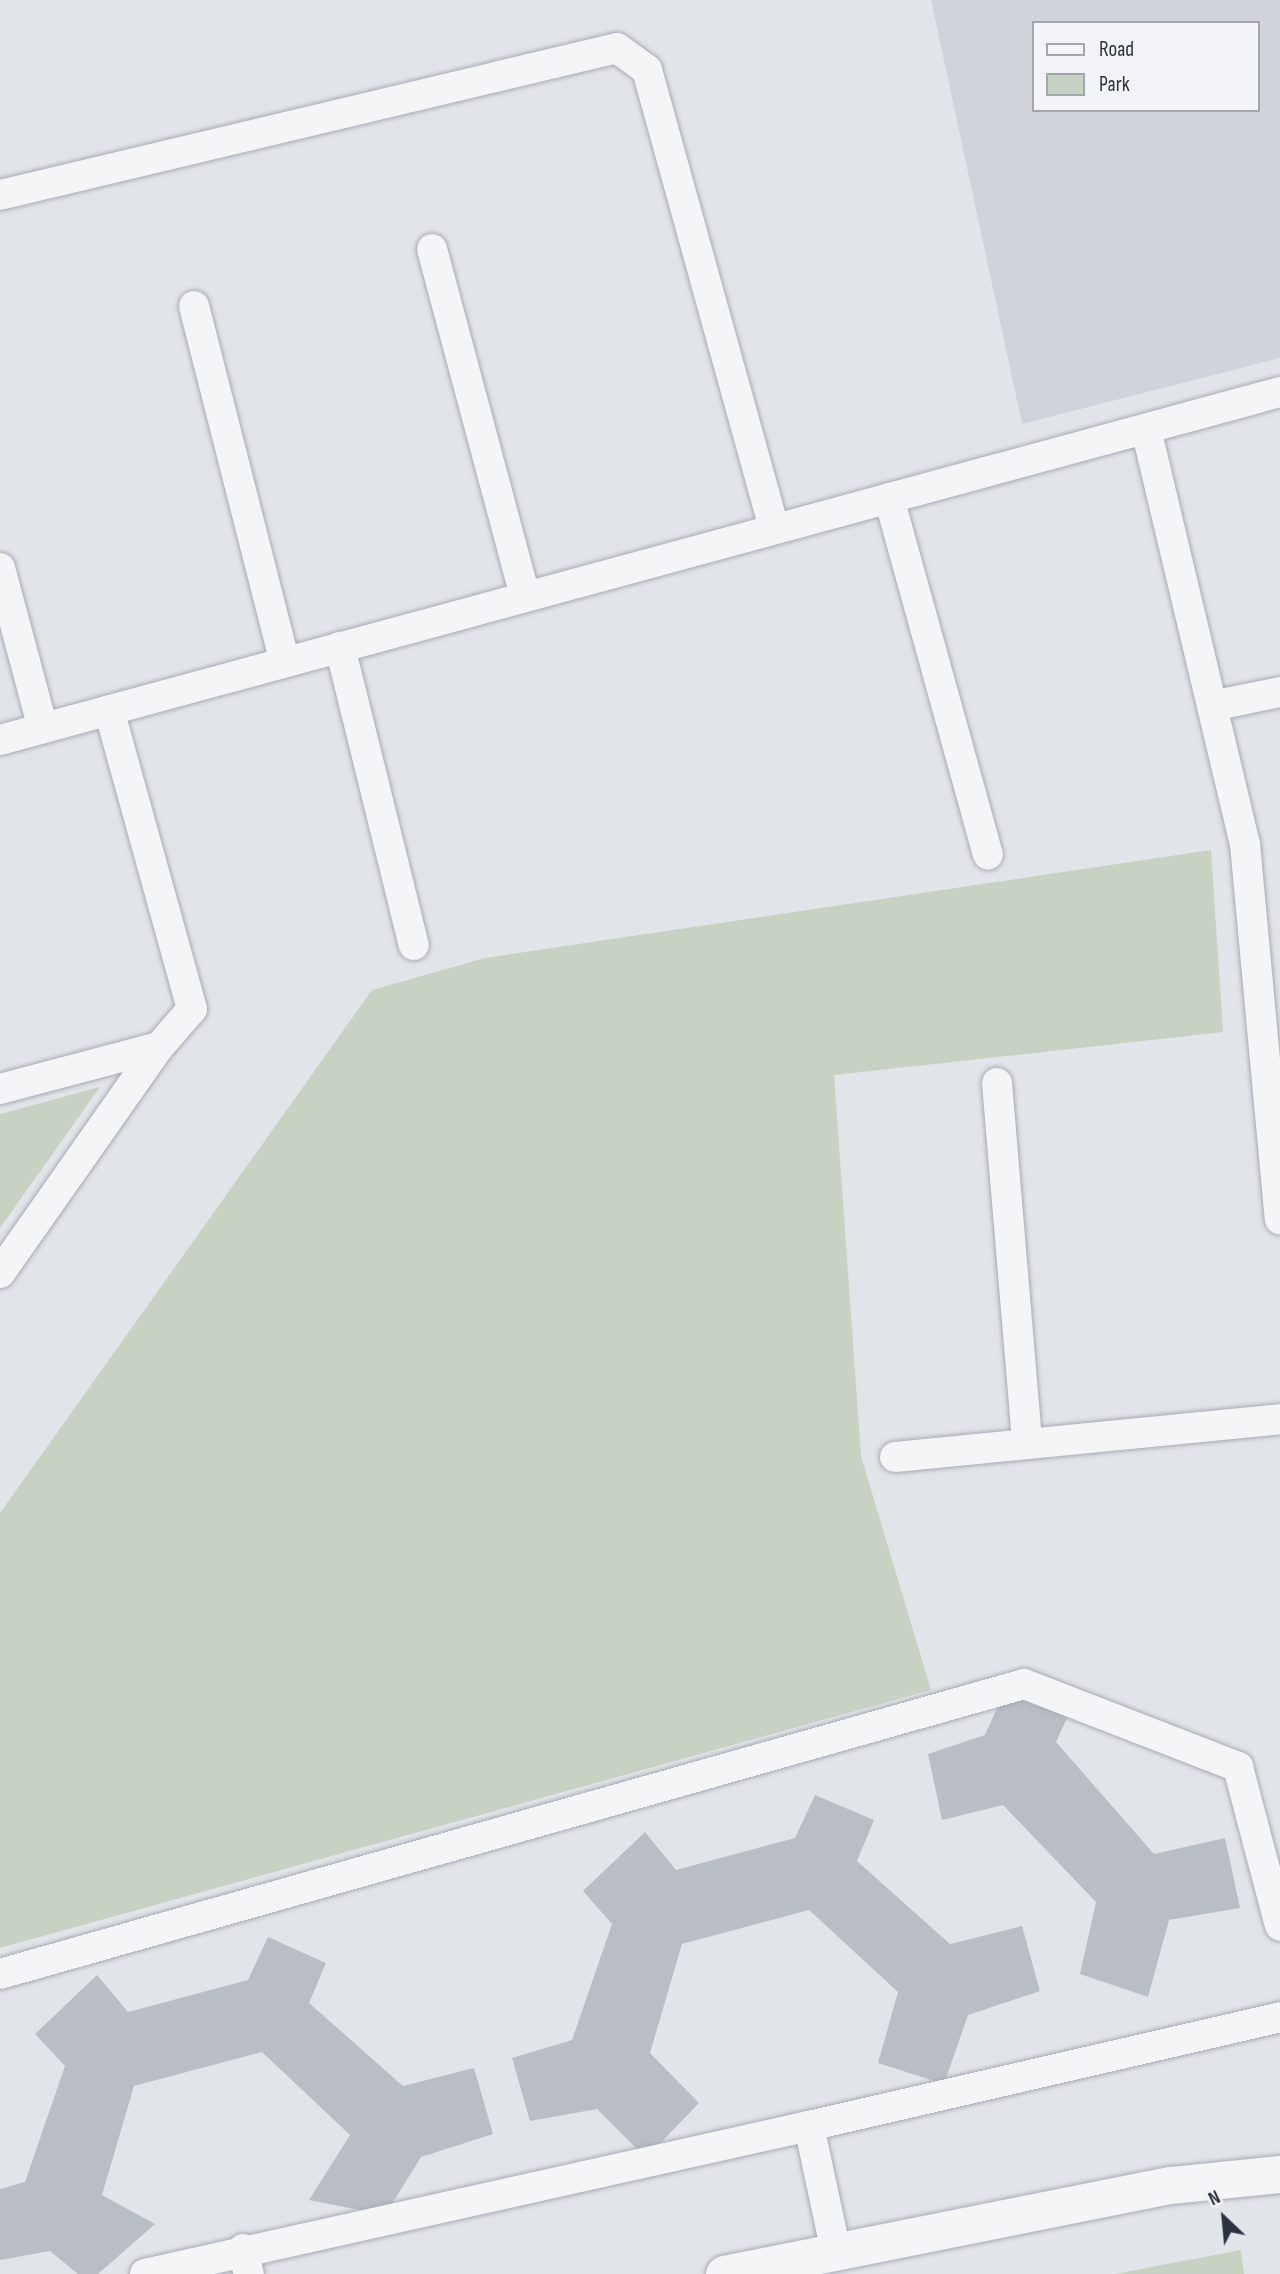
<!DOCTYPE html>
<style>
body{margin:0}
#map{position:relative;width:1280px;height:2274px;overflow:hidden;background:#e1e4e9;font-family:"Sofia Sans Condensed",sans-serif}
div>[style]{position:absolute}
.built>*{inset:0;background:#d0d4da}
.green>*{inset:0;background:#c7d2c3}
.building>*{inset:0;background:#b9bec5}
.roads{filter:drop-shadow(0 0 2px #a7abb3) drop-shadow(0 0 2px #a7abb3)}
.minor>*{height:30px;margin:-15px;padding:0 15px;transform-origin:15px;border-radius:15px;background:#f4f5f7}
.tertiary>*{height:37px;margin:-18.5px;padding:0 18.5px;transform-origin:18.5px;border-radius:18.5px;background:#f4f5f7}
span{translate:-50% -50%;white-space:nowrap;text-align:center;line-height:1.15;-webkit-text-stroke:7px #f1f3f6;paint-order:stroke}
.legend{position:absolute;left:1032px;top:21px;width:228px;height:91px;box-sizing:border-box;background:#f1f3f6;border:2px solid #a2a6ad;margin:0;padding:9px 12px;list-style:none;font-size:21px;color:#2b333f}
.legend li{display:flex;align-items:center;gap:14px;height:35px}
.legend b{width:35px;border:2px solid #a2a6ad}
.north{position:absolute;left:1189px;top:2183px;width:70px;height:70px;-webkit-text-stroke:5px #f1f3f6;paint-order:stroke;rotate:334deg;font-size:19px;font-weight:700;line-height:28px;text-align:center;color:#2b333f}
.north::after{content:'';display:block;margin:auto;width:24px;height:32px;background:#2b333f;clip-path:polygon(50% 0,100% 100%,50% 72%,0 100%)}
</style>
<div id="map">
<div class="built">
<div style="clip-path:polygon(evenodd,931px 0,1280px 0,1280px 358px,1022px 424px,931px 0,1033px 23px,1257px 23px,1257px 110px,1033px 110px,1033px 23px)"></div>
</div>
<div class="green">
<div style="clip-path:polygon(1211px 850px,1223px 1032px,834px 1075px,861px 1456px,931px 1690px,0 1948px,0 1513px,372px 990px,485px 958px)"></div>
<div style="clip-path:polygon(100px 1087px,0 1228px,0 1114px)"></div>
<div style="clip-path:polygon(1241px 2250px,1244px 2274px,1115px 2274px)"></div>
</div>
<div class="building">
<div style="clip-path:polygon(1002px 1697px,1046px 1704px,1067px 1718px,1056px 1742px,1154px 1854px,1225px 1838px,1240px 1908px,1169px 1920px,1148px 1997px,1080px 1974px,1096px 1902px,1003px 1805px,942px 1820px,928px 1754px,985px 1735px)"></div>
<div style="clip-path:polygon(815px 1795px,874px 1820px,857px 1861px,950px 1944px,1022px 1926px,1040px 1991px,968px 2015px,944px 2084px,878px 2063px,898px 1992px,809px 1910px,682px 1944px,650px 2053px,699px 2103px,646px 2158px,597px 2109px,530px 2121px,512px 2058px,572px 2040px,612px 1924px,583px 1891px,645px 1832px,676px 1870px,795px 1838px)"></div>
<div style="clip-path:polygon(268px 1937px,326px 1963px,309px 2003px,403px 2086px,474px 2068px,493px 2134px,421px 2157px,385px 2215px,309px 2200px,350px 2135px,262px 2052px,134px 2086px,102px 2195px,155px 2224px,98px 2274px,78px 2274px,50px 2251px,0 2260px,0 2189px,25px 2182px,65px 2066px,35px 2034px,97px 1975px,128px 2012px,248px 1980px)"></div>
</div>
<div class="roads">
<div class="minor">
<div style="left:0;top:195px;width:634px;rotate:-13.4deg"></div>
<div style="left:617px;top:48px;width:37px;rotate:36deg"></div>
<div style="left:647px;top:70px;width:476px;rotate:74.5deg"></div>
<div style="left:432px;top:249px;width:359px;rotate:75deg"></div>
<div style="left:194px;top:306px;width:367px;rotate:75.7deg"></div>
<div style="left:1146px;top:429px;width:427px;rotate:76.6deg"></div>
<div style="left:1245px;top:844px;width:377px;rotate:84.7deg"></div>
<div style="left:889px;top:498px;width:370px;rotate:74.5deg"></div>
<div style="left:0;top:568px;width:166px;rotate:75deg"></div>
<div style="left:340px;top:647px;width:307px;rotate:76.1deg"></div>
<div style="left:1212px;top:706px;width:69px;rotate:-11.6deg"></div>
<div style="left:0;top:740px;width:1326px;rotate:-15.21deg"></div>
<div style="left:997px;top:1083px;width:362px;rotate:85.2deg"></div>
<div style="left:0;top:1089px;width:164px;rotate:-14.8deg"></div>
<div style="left:0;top:1273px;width:276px;rotate:-54.9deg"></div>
<div style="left:159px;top:1047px;width:50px;rotate:-49deg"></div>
<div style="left:192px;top:1009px;width:310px;rotate:-105.5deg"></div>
<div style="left:895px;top:1457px;width:387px;rotate:-5.6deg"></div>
<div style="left:0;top:1974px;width:1064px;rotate:-15.81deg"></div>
<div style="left:1024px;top:1684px;width:230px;rotate:21.2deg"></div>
<div style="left:1238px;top:1767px;width:164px;rotate:75.2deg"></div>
<div style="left:243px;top:2249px;width:26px;rotate:77deg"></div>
<div style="left:836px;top:2252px;width:129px;rotate:-102.1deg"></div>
<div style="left:809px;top:2126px;width:483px;rotate:-13deg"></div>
<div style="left:145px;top:2274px;width:680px;rotate:-12.57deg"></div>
</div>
<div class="tertiary">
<div style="left:724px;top:2274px;width:456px;rotate:-11.3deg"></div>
<div style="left:1171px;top:2185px;width:110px;rotate:-5.8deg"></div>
</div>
</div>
<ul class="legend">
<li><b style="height:9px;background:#f4f5f7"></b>Road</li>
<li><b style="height:19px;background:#c7d2c3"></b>Park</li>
</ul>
<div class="north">N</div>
</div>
